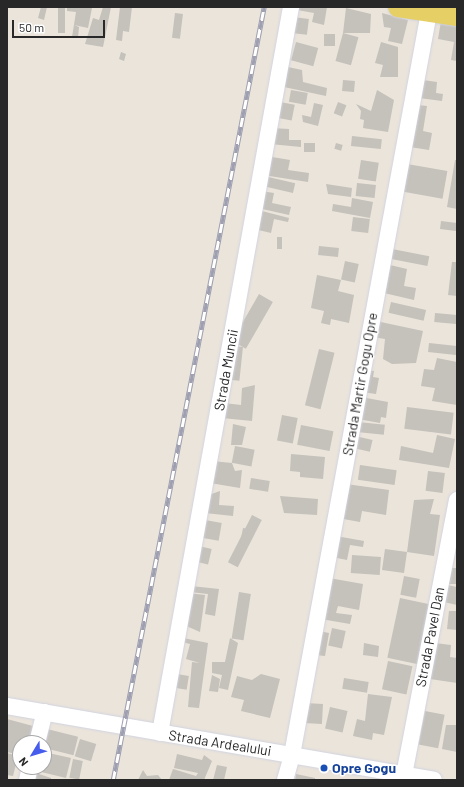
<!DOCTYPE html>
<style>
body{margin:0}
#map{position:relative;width:464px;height:787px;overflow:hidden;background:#eae4db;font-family:Barlow,sans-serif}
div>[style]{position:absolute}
.building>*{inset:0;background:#c5c1bb;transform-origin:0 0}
.roads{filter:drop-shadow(0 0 1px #d1d3e0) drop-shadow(0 0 1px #d1d3e0)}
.minor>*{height:16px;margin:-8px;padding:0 8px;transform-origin:8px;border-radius:8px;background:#fff}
.major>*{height:20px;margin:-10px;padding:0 10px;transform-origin:10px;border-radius:10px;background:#e6cf64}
.rail>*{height:4.5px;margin-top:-2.25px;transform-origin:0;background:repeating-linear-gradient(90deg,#fff 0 9px,#9ea0b2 0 18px);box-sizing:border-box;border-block:1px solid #9ea0b2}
.dots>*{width:11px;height:11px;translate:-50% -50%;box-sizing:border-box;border:2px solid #fff;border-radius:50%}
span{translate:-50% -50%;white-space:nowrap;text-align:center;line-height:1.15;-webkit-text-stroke:3px #fff;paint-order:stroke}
.street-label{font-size:14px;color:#282828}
.transit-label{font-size:14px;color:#164399;font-weight:700}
.left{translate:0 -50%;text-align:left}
.frame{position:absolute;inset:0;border:8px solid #282828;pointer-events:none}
.north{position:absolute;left:12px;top:735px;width:40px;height:40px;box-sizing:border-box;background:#fff;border:1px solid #a9a9a9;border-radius:50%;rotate:232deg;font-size:11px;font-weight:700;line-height:16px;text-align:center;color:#282828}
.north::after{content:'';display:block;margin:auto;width:14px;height:18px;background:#465cec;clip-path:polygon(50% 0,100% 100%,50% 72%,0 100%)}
.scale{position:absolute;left:12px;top:20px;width:93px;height:18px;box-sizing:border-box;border:2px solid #282828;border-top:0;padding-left:5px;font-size:12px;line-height:14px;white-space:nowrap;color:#282828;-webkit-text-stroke:3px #fff;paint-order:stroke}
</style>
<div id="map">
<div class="building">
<div style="clip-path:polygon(41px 7px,47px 7px,44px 20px,38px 18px)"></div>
<div style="left:58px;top:7px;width:7px;height:26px"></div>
<div style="clip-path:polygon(67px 7px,92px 8px,88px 28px,74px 25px,79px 27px,78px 38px,72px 37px,76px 12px,67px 11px)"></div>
<div style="clip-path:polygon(103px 7px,111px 7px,103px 47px,85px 44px,93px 18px,99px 20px)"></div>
<div style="clip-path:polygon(120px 7px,132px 7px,129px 32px,123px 31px,122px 41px,116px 40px)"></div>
<div style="clip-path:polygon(297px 7px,327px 7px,324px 25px,312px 22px,314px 13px,297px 10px)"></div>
<div style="clip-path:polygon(346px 8px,371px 14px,370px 33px,343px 33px)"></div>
<div style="left:175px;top:13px;width:8px;height:25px;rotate:7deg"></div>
<div style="clip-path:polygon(382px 13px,408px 20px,402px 44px,388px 41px,391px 28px,384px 27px)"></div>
<div style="left:293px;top:17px;width:16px;height:16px;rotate:7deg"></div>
<div style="clip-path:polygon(441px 21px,457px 23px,457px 61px,451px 60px,454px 42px,438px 39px)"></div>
<div style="left:343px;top:33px;width:16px;height:29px;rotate:15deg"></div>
<div style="left:324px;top:34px;width:11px;height:12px"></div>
<div style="left:296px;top:42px;width:23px;height:19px;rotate:15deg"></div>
<div style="clip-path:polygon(381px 42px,398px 47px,398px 77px,380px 77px,383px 65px,375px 63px)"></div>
<div style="clip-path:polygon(121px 52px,126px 54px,124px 61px,119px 59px)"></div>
<div style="clip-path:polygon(288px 67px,302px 70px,303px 82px,327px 88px,326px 96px,284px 87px)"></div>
<div style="left:343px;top:80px;width:12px;height:11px;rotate:5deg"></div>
<div style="clip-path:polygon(423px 80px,437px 82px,436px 93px,443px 94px,442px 101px,419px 98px)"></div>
<div style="left:291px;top:90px;width:17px;height:12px;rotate:10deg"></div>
<div style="clip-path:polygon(377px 90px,394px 100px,388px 132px,363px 128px,364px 120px,360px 119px,361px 111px,356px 104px,371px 111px)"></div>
<div style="left:280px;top:102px;width:15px;height:16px;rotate:11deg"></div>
<div style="left:338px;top:102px;width:9px;height:12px;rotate:21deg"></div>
<div style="clip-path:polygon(314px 103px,323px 105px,318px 126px,303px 122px,302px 115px,311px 117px)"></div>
<div style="clip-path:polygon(418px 105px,427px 106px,423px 131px,432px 133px,429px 150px,410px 147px)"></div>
<div style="clip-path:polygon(271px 128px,289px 129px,289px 140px,301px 140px,301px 147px,270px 144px)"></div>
<div style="left:352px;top:136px;width:30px;height:10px;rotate:6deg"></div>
<div style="left:304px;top:143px;width:11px;height:9px"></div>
<div style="left:336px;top:143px;width:7px;height:6px;rotate:16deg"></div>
<div style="clip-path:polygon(266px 156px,290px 160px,288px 170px,309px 173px,308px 182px,263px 175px)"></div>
<div style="left:361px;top:160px;width:18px;height:19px;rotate:9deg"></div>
<div style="clip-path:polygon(455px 160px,457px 160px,457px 209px,447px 207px)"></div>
<div style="left:407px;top:164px;width:41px;height:28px;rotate:10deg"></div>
<div style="left:264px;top:176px;width:32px;height:10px;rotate:13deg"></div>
<div style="left:357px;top:183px;width:19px;height:13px;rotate:6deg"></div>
<div style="clip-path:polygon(326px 184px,352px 188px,351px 197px,328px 194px)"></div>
<div style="clip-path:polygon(261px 191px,274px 193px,272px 203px,291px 207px,289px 215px,258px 208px)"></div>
<div style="clip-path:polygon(352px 198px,373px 202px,370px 218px,332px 211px,333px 204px,351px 207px)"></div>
<div style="clip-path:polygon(258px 210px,289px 218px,288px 222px,274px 219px,271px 233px,254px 229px)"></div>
<div style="left:353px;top:217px;width:17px;height:14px;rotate:7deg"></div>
<div style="left:441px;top:221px;width:16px;height:8px;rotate:7deg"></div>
<div style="left:277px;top:237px;width:5px;height:12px"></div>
<div style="left:319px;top:246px;width:20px;height:9px;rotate:6deg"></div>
<div style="left:392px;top:249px;width:38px;height:10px;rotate:11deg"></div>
<div style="left:345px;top:261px;width:14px;height:19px;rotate:12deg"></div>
<div style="clip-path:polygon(452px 262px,457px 262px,457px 296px,448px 295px)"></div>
<div style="clip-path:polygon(390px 265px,407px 269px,404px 286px,416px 288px,414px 300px,384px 293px)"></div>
<div style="clip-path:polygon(317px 275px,341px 280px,338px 291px,354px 295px,349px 323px,331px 319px,330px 325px,321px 323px,324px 311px,311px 308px)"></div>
<div style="left:259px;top:294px;width:16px;height:54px;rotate:30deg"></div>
<div style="left:391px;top:302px;width:36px;height:11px;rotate:13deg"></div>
<div style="left:435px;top:313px;width:22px;height:9px;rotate:5deg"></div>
<div style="clip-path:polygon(376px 321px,423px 331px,416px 363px,392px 364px,383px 359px,385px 339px,373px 337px)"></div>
<div style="left:429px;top:343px;width:28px;height:9px;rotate:6deg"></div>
<div style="left:233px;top:346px;width:10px;height:34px;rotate:6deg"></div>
<div style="left:319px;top:349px;width:16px;height:58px;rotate:14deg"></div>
<div style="clip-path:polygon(437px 358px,457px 362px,457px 405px,432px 401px,435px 388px,421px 386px,424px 369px,434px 370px)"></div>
<div style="clip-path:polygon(365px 370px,374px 371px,373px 377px,379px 378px,376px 394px,362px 392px)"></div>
<div style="clip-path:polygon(255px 385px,252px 421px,222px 418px,224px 403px,241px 405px,242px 388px)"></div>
<div style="clip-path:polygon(361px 397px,388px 402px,386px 418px,381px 417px,380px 423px,358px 419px)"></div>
<div style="left:407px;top:407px;width:47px;height:22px;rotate:7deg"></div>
<div style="left:282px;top:415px;width:16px;height:26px;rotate:11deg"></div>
<div style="left:358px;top:422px;width:27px;height:10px;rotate:6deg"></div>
<div style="clip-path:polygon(233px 424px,246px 427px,242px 445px,231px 445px)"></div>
<div style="left:301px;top:425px;width:33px;height:20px;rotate:11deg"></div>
<div style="clip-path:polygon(437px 435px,455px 439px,449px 468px,399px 460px,401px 446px,433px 453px)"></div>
<div style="left:355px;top:436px;width:18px;height:12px;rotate:13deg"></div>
<div style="left:235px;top:446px;width:20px;height:17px;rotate:11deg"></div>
<div style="clip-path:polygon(291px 454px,325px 457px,323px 479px,300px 477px,300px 472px,290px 471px)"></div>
<div style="clip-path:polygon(212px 461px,232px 463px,235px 471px,242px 470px,240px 488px,210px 483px)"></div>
<div style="left:360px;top:465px;width:37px;height:15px;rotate:8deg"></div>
<div style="left:428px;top:471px;width:17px;height:20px;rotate:7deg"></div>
<div style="left:251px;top:478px;width:19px;height:11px;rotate:9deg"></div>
<div style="clip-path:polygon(346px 484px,389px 490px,386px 515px,362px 511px,360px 522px,338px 518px)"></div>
<div style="clip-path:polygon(220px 491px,219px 505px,234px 506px,233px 516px,205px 513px,206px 496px)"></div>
<div style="clip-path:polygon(280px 496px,318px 499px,317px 515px,284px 513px)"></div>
<div style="clip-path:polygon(434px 499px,430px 514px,440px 515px,434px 556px,407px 552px,404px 573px,382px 570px,385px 549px,407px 552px,414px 500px)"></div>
<div style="left:252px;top:515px;width:11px;height:53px;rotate:27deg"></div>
<div style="left:205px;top:520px;width:17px;height:18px;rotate:10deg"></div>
<div style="left:243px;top:528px;width:5px;height:16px;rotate:11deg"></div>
<div style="clip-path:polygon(336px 536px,364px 541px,363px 547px,350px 545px,347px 560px,332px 557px)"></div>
<div style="left:199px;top:546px;width:13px;height:16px;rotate:13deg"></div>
<div style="left:352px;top:555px;width:29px;height:18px;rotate:4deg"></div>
<div style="left:447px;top:568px;width:10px;height:16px"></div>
<div style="left:404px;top:576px;width:16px;height:19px;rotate:11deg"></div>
<div style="clip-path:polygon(329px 578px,363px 584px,359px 610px,338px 606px,336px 613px,352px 615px,350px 624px,321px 619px)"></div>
<div style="clip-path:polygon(447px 585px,457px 587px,457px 605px,444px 602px)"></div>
<div style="clip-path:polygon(191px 586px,219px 589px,215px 616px,205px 614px,208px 594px,190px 592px)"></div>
<div style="left:239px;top:592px;width:12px;height:47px;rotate:9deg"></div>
<div style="clip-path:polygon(188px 593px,205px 595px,200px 632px,184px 625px)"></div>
<div style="left:400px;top:598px;width:35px;height:61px;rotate:12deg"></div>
<div style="clip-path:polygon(449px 611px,457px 611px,457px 630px,447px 629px)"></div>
<div style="left:332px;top:628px;width:14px;height:18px;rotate:12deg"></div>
<div style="clip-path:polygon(319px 631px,329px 633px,325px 656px,316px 655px)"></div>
<div style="clip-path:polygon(183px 638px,208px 643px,199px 708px,188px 707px,192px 662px,200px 663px,186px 659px,190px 644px,182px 642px)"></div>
<div style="clip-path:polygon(230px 638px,238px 643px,228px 690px,219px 688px,222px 675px,212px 673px,212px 662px,225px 662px)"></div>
<div style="clip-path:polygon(364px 643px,379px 646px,378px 657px,363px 655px)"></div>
<div style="clip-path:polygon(435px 643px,451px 645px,450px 657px,457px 658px,457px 683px,430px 679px)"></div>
<div style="left:388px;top:661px;width:25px;height:29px;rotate:12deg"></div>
<div style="left:177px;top:674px;width:12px;height:14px;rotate:9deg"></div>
<div style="clip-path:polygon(261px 674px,280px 679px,270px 718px,241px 711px,244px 700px,231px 697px,237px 676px,252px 680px)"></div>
<div style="clip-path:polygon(212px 675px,220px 679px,218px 692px,209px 691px)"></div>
<div style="left:344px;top:678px;width:25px;height:11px;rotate:9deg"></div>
<div style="clip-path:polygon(368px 694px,392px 697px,384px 735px,373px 733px,372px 740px,353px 736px,357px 719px,365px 721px)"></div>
<div style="left:305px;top:703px;width:18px;height:20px;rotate:3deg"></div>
<div style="left:330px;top:707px;width:18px;height:22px;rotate:13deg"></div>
<div style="left:425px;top:711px;width:20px;height:34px;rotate:11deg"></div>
<div style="clip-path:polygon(7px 719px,33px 726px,29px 743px,20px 743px,20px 755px,7px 752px)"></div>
<div style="clip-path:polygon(446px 725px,457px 725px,457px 752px,442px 749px)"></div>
<div style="left:47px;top:729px;width:32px;height:19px;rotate:14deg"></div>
<div style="left:80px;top:739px;width:17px;height:18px;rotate:17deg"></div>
<div style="clip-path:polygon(44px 752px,71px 758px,66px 778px,37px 771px,38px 767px,44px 767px)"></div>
<div style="clip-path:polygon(7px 753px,18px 756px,13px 776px,7px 775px)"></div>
<div style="clip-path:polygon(177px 754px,202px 760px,204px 755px,212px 761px,204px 780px,169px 780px,173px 769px,196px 776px,198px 773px,174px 768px)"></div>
<div style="left:73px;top:759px;width:10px;height:19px;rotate:11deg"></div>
<div style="clip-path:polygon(217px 765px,227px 767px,224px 780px,213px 780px)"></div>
<div style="clip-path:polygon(143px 770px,147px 776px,158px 775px,162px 780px,138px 780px)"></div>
<div style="clip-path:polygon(36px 773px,51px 778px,51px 780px,34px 780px)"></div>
<div style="clip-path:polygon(296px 774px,315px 778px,315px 780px,295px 780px)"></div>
</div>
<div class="roads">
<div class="minor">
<div style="left:7px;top:706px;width:433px;rotate:9.8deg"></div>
<div style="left:160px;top:733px;width:738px;rotate:-79.77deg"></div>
<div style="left:37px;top:743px;width:32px;rotate:-76deg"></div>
<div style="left:404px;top:775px;width:280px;rotate:-79.1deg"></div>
<div style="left:27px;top:780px;width:13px;rotate:-77deg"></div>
<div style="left:285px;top:780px;width:26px;rotate:-74deg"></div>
<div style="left:292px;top:755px;width:756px;rotate:-79.55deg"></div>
</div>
<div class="major">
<div style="left:398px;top:7px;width:60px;rotate:8.7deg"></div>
</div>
</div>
<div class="rail">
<div style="left:113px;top:780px;width:788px;rotate:-78.95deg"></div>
</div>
<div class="dots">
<div style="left:324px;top:768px;background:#1a4fb4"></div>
</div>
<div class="street-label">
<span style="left:226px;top:370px;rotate:-80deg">Strada Muncii</span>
<span style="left:360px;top:384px;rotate:-80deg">Strada Martir Gogu Opre</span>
<span style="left:430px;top:637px;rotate:-79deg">Strada Pavel Dan</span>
<span style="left:220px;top:743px;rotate:9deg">Strada Ardealului</span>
</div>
<div class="transit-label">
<span class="left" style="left:332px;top:768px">Opre Gogu</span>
</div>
<div class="frame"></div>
<div class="north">N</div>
<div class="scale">50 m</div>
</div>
